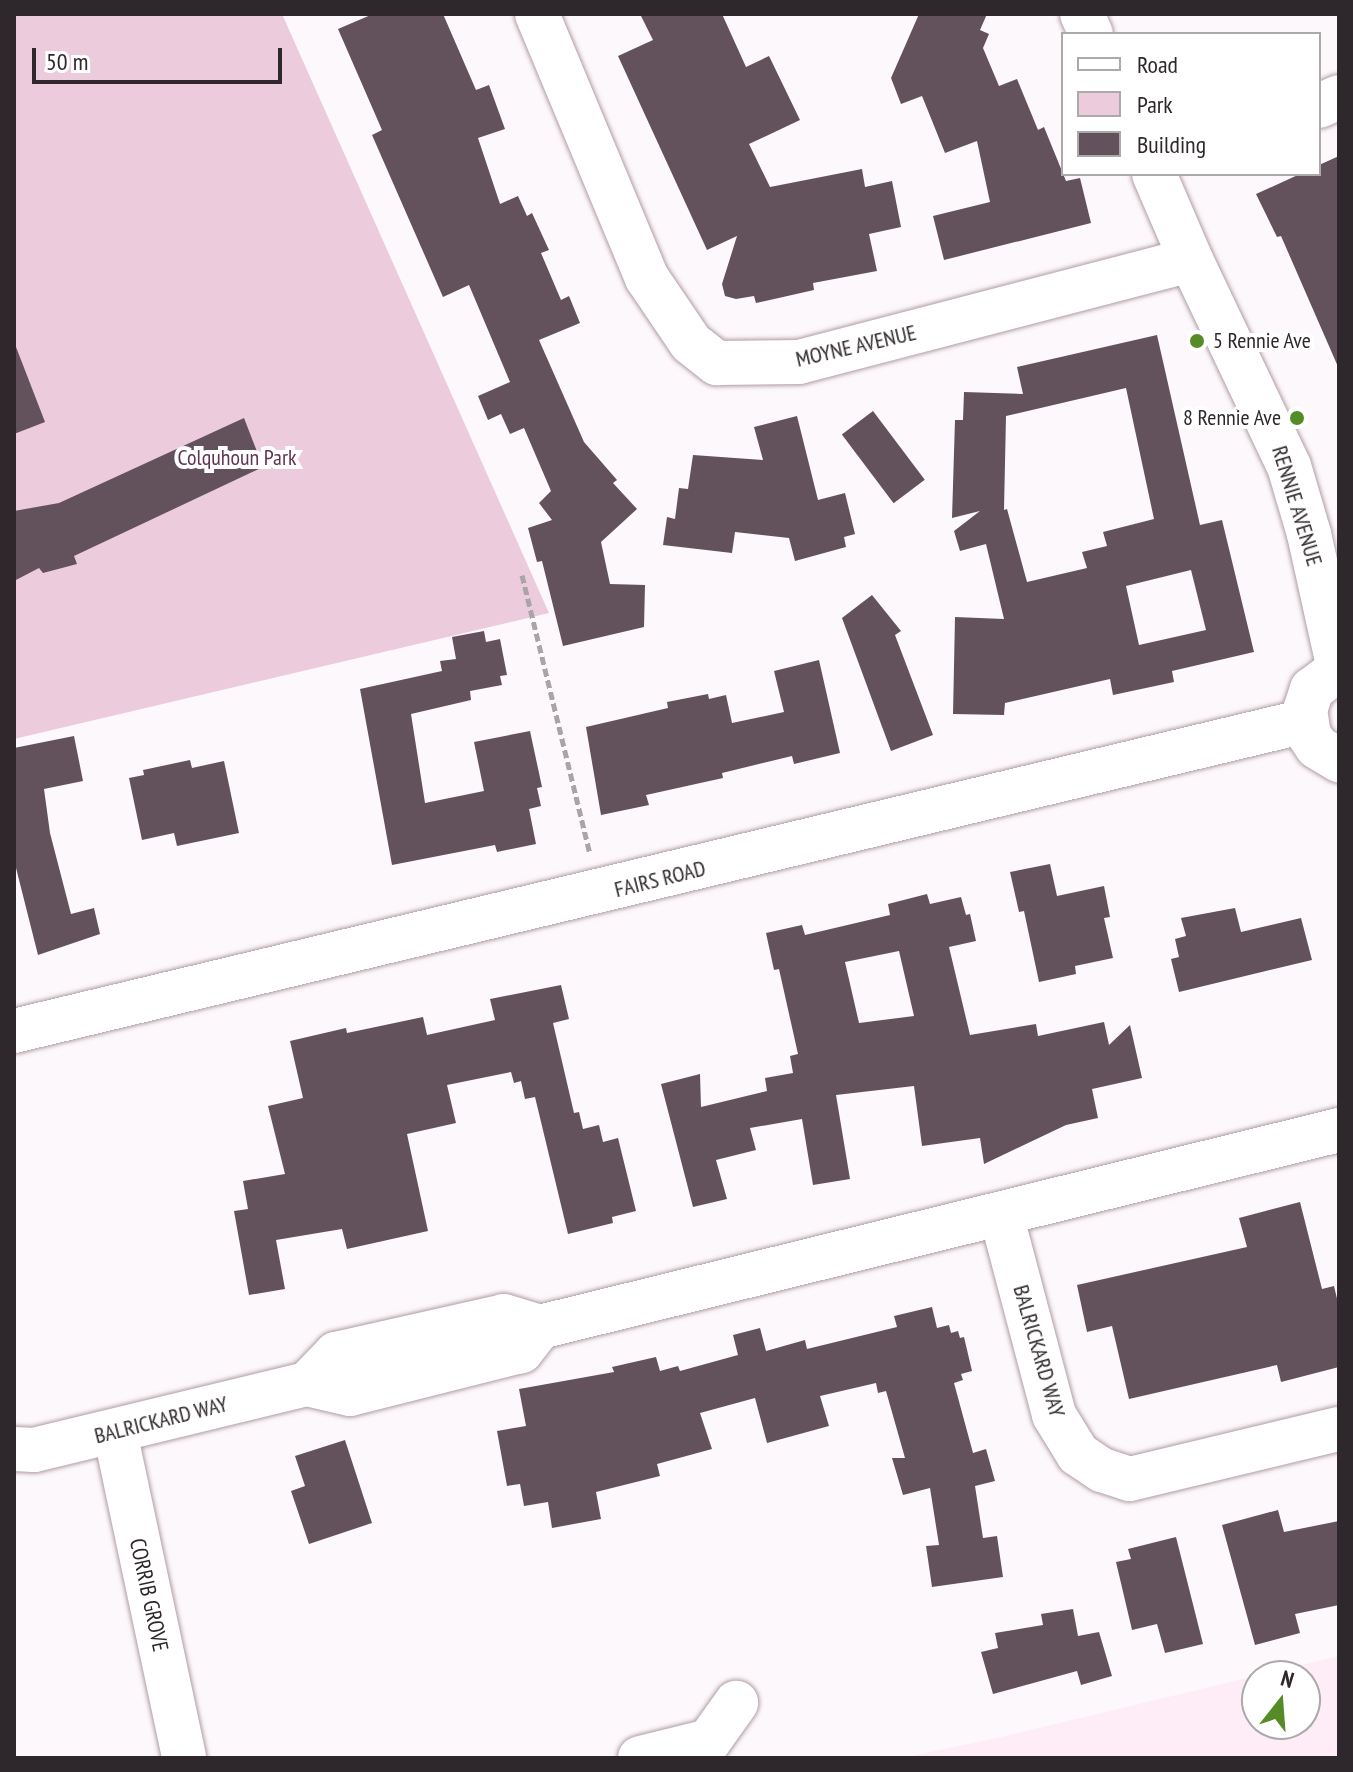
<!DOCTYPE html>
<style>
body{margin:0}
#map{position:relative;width:1353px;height:1772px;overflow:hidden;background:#fdf8fb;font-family:"PT Sans Narrow",sans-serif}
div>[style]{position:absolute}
.built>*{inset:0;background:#feedf6}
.green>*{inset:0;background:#eccbdd}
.building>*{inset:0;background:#63525c;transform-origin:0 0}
.path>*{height:5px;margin-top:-2.5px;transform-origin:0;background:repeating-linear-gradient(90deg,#aaa4a7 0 8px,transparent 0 12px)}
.roads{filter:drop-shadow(0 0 2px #b09ca7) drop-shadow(0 0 2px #b09ca7)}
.minor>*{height:44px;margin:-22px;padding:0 22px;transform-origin:22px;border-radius:22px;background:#fff}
.dots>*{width:22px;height:22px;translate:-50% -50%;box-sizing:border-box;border:4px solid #fff;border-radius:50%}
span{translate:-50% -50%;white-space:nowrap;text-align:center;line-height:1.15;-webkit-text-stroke:8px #fff;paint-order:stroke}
.poi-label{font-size:22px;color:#2e272b}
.left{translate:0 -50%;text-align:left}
.right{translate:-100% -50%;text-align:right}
.street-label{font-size:22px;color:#2e272b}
.park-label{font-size:22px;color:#613550}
.frame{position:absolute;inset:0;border:16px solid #2e272b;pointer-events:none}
.legend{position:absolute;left:1061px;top:32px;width:260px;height:144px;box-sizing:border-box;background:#fff;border:2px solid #aba9aa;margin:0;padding:10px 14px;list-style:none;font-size:24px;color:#2e272b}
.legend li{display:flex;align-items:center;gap:16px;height:40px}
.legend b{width:40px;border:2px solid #aba9aa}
.north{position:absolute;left:1241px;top:1660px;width:80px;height:80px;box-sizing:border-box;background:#fff;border:2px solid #aba9aa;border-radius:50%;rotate:17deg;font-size:22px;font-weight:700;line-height:32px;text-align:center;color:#2e272b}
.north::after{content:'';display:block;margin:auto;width:28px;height:36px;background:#558c27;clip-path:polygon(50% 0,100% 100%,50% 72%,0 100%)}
.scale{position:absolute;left:32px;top:48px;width:250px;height:36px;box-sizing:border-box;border:4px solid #2e272b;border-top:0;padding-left:10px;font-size:24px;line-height:28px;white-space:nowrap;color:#2e272b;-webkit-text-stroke:6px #fff;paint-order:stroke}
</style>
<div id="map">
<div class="built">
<div style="clip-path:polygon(evenodd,1339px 1656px,1339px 1758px,902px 1758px,997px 1738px,1339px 1656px,1257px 1676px,1305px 1676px,1305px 1724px,1257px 1724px,1257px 1676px)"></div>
</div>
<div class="green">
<div style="clip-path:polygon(14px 14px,282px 14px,549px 613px,14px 739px)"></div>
</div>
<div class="building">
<div style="clip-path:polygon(373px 14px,443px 14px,476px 90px,489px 85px,505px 129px,478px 138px,500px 204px,518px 196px,527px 216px,532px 213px,549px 250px,541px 253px,561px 300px,569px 296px,580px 323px,539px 340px,584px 442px,617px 480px,613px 483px,637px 509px,601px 542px,610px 584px,645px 585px,644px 627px,563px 646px,542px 561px,537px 562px,528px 528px,552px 520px,539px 503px,551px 491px,524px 428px,510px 434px,501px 414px,488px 420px,478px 396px,510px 382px,469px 285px,443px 297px,372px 135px,382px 130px,338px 29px)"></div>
<div style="clip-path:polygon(640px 14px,722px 14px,746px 67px,769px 56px,800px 120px,749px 144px,770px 187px,862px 169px,865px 187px,892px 181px,901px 227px,869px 234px,877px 271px,813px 283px,814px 290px,756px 303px,754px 296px,736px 299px,725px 296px,722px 284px,737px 236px,707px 250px,618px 56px,653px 40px)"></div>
<div style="clip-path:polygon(919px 14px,987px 14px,980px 30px,989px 34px,983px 48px,999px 86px,1017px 79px,1038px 130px,1044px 127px,1066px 181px,1080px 178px,1091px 223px,944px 260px,933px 216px,990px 202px,977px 141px,945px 153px,922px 96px,901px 104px,891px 78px)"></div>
<div style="clip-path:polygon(1339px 156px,1339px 369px,1281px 236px,1277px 237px,1256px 194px,1300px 174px,1319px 174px,1319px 165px)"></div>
<div style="clip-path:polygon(evenodd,1157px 335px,1200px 525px,1222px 520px,1254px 652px,1172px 671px,1174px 682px,1113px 695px,1110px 679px,1005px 703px,1004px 715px,953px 714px,955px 617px,1004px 619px,986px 544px,960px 551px,954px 531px,980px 511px,952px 518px,955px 420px,963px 420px,964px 392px,1023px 394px,1017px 367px,1157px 335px,1126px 388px,1154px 519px,1103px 532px,1107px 546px,1082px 552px,1087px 568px,1027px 582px,1007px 509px,1004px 510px,1006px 416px,1126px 388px,1157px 335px,1191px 570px,1206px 630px,1139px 645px,1126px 586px,1191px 570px)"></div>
<div style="clip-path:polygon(16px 347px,45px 422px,14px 434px,14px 348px)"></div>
<div style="left:873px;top:411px;width:86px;height:39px;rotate:53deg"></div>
<div style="clip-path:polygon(797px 416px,818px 500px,845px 493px,855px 534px,844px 537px,846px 547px,795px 561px,789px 538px,735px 532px,732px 553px,663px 545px,667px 517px,675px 519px,679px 488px,688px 489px,693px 455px,763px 460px,754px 427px)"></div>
<div style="clip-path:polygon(244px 418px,263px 467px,74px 556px,77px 564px,43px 573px,39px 568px,14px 581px,14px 511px,59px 503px)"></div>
<div style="clip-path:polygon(872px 595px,901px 631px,895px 635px,933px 735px,891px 751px,842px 618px)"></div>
<div style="clip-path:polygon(484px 631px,486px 642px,500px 639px,507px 675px,500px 676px,502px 685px,470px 691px,471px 700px,411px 714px,425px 803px,484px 791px,474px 742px,530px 731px,542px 787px,537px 788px,541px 806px,529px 809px,536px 844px,497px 852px,495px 845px,392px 865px,360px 689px,442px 671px,440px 661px,456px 659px,452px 637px)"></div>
<div style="clip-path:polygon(819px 660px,840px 753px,794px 764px,792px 756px,722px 773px,723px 778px,646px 795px,649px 805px,601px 815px,586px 727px,668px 708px,667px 702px,708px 694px,709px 699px,726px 695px,732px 723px,784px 712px,774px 671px)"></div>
<div style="clip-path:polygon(74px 736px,83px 781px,44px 789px,50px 833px,71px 914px,94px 908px,100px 934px,38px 955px,14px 860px,14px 748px)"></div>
<div style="clip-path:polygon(190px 760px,192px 768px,224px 761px,239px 833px,177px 846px,174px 833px,142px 840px,129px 778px,144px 775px,143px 770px)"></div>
<div style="clip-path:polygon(1050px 864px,1057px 896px,1104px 886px,1110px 917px,1104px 918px,1113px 958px,1075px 966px,1076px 974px,1039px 982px,1024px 911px,1019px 912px,1010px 872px)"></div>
<div style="clip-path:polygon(evenodd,927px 894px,930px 904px,961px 897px,966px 915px,970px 914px,976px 941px,949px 947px,970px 1035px,1036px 1024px,1038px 1036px,1104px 1022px,1109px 1045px,1130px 1025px,1142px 1078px,1092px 1089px,1098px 1118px,1066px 1125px,984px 1164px,980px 1138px,922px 1146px,914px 1086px,836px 1095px,850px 1179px,813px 1185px,802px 1119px,750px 1128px,756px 1150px,716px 1160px,727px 1199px,693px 1207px,661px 1084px,700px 1074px,701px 1107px,767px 1091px,765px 1078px,793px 1073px,790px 1056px,798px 1054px,779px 969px,774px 970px,766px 933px,802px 925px,805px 935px,890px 915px,888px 904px,927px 894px,899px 951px,914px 1016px,859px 1023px,845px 962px,899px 951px)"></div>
<div style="clip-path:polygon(1235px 908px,1241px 932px,1301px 918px,1312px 960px,1179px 992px,1171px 959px,1179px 957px,1175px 939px,1186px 936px,1181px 918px)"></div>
<div style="clip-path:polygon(561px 985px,569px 1019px,553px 1023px,574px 1113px,579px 1112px,583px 1129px,599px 1125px,603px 1142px,618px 1138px,636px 1211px,612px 1217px,613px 1223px,568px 1234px,535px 1097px,525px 1099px,521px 1081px,514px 1083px,511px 1072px,447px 1085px,456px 1123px,407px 1134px,428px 1231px,347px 1249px,342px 1229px,276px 1240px,285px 1289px,249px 1295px,234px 1211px,248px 1209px,243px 1181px,285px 1174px,268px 1106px,303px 1098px,290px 1041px,346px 1028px,347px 1033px,423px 1017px,427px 1035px,495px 1020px,490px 999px)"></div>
<div style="clip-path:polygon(1300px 1202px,1322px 1289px,1334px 1286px,1339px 1307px,1339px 1367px,1281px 1382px,1277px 1365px,1129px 1399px,1112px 1326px,1087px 1332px,1077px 1285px,1247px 1247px,1239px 1218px)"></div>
<div style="clip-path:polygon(932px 1307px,937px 1328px,949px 1325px,951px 1333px,958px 1331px,960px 1338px,964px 1337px,972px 1371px,961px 1374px,963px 1380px,954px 1383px,973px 1453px,986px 1449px,995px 1481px,975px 1486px,983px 1538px,997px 1536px,1003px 1577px,932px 1587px,926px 1546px,939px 1545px,930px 1488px,903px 1495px,892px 1458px,905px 1458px,886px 1391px,878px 1393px,876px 1383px,820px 1396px,829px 1426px,767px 1443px,755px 1398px,700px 1413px,712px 1449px,657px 1464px,660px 1476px,596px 1492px,601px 1519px,552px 1528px,548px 1502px,524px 1506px,520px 1484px,507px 1486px,497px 1431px,526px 1426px,519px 1389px,614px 1372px,612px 1367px,656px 1357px,660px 1371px,678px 1366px,680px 1371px,738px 1355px,733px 1335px,760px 1328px,766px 1351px,805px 1340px,807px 1349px,897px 1327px,894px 1316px)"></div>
<div style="clip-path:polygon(345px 1440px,372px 1523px,309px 1544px,291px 1491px,305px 1486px,295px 1456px)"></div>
<div style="clip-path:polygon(1278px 1510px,1284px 1532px,1339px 1521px,1339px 1605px,1295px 1614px,1300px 1633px,1255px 1645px,1222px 1525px)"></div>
<div style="clip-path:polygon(1176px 1537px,1203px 1644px,1165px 1653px,1157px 1624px,1132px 1630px,1116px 1562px,1131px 1559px,1128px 1549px)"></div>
<div style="clip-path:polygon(1073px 1609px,1078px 1636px,1099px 1632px,1112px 1676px,1081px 1685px,1077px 1671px,993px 1694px,981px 1652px,998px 1648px,995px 1633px,1043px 1625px,1041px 1614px)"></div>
</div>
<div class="path">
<div style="left:522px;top:575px;width:287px;rotate:76.3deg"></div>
</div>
<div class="roads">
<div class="minor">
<div style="left:537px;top:14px;width:286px;rotate:67.4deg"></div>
<div style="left:647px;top:278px;width:78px;rotate:55.9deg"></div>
<div style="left:691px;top:343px;width:33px;rotate:38deg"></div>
<div style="left:717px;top:363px;width:82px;rotate:-0.7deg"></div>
<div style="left:799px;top:362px;width:405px;rotate:-14.6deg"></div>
<div style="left:1082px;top:14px;width:22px;rotate:66deg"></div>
<div style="left:1319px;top:106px;width:22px;rotate:-24deg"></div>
<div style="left:1154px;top:174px;width:94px;rotate:66.7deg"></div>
<div style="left:1191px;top:260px;width:228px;rotate:64.6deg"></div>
<div style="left:1289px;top:466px;width:71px;rotate:73.6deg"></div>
<div style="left:1309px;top:534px;width:138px;rotate:77.5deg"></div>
<div style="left:1339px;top:669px;width:34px;rotate:143deg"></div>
<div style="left:1312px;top:689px;width:22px;rotate:108deg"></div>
<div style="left:1305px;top:710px;width:25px;rotate:81deg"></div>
<div style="left:1309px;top:735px;width:14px;rotate:56deg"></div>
<div style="left:1317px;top:747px;width:26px;rotate:31deg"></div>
<div style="left:14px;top:1031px;width:1328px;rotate:-13.5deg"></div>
<div style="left:1001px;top:1214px;width:208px;rotate:75.2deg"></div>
<div style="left:1054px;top:1415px;width:46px;rotate:58.4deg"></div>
<div style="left:1078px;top:1454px;width:29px;rotate:34deg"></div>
<div style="left:1102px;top:1470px;width:29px;rotate:18deg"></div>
<div style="left:1130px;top:1479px;width:215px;rotate:-13.5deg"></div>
<div style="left:540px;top:1327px;width:31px;rotate:128deg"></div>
<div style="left:521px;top:1351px;width:176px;rotate:165.9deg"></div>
<div style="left:350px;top:1394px;width:44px;rotate:-166.9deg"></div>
<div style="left:307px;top:1384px;width:42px;rotate:-46deg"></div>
<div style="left:336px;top:1354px;width:172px;rotate:-12.7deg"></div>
<div style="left:504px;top:1316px;width:38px;rotate:17deg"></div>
<div style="left:540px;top:1327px;width:823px;rotate:-13.85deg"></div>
<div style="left:115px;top:1432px;width:333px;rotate:78deg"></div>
<div style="left:14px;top:1449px;width:20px;rotate:3deg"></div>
<div style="left:34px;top:1450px;width:281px;rotate:-13.6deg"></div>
<div style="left:640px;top:1758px;width:71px;rotate:-13.8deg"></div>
<div style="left:709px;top:1741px;width:47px;rotate:-54.6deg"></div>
</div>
</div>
<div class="dots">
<div style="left:1197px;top:341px;background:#558c27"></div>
<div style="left:1297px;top:418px;background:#558c27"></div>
</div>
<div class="poi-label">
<span class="left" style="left:1213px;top:341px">5 Rennie Ave</span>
<span class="right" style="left:1281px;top:418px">8 Rennie Ave</span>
</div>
<div class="street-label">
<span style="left:856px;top:346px;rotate:-13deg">MOYNE AVENUE</span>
<span style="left:1297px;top:506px;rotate:73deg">RENNIE AVENUE</span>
<span style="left:660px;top:879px;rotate:-14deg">FAIRS ROAD</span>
<span style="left:1039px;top:1351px;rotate:74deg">BALRICKARD WAY</span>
<span style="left:161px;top:1420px;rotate:-14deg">BALRICKARD WAY</span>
<span style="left:149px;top:1595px;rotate:78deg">CORRIB GROVE</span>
</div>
<div class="park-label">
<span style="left:237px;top:458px">Colquhoun Park</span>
</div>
<div class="frame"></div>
<ul class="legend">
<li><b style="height:10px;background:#fff"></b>Road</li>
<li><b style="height:22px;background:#eccbdd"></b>Park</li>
<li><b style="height:22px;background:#63525c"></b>Building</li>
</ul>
<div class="north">N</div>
<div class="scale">50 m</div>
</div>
